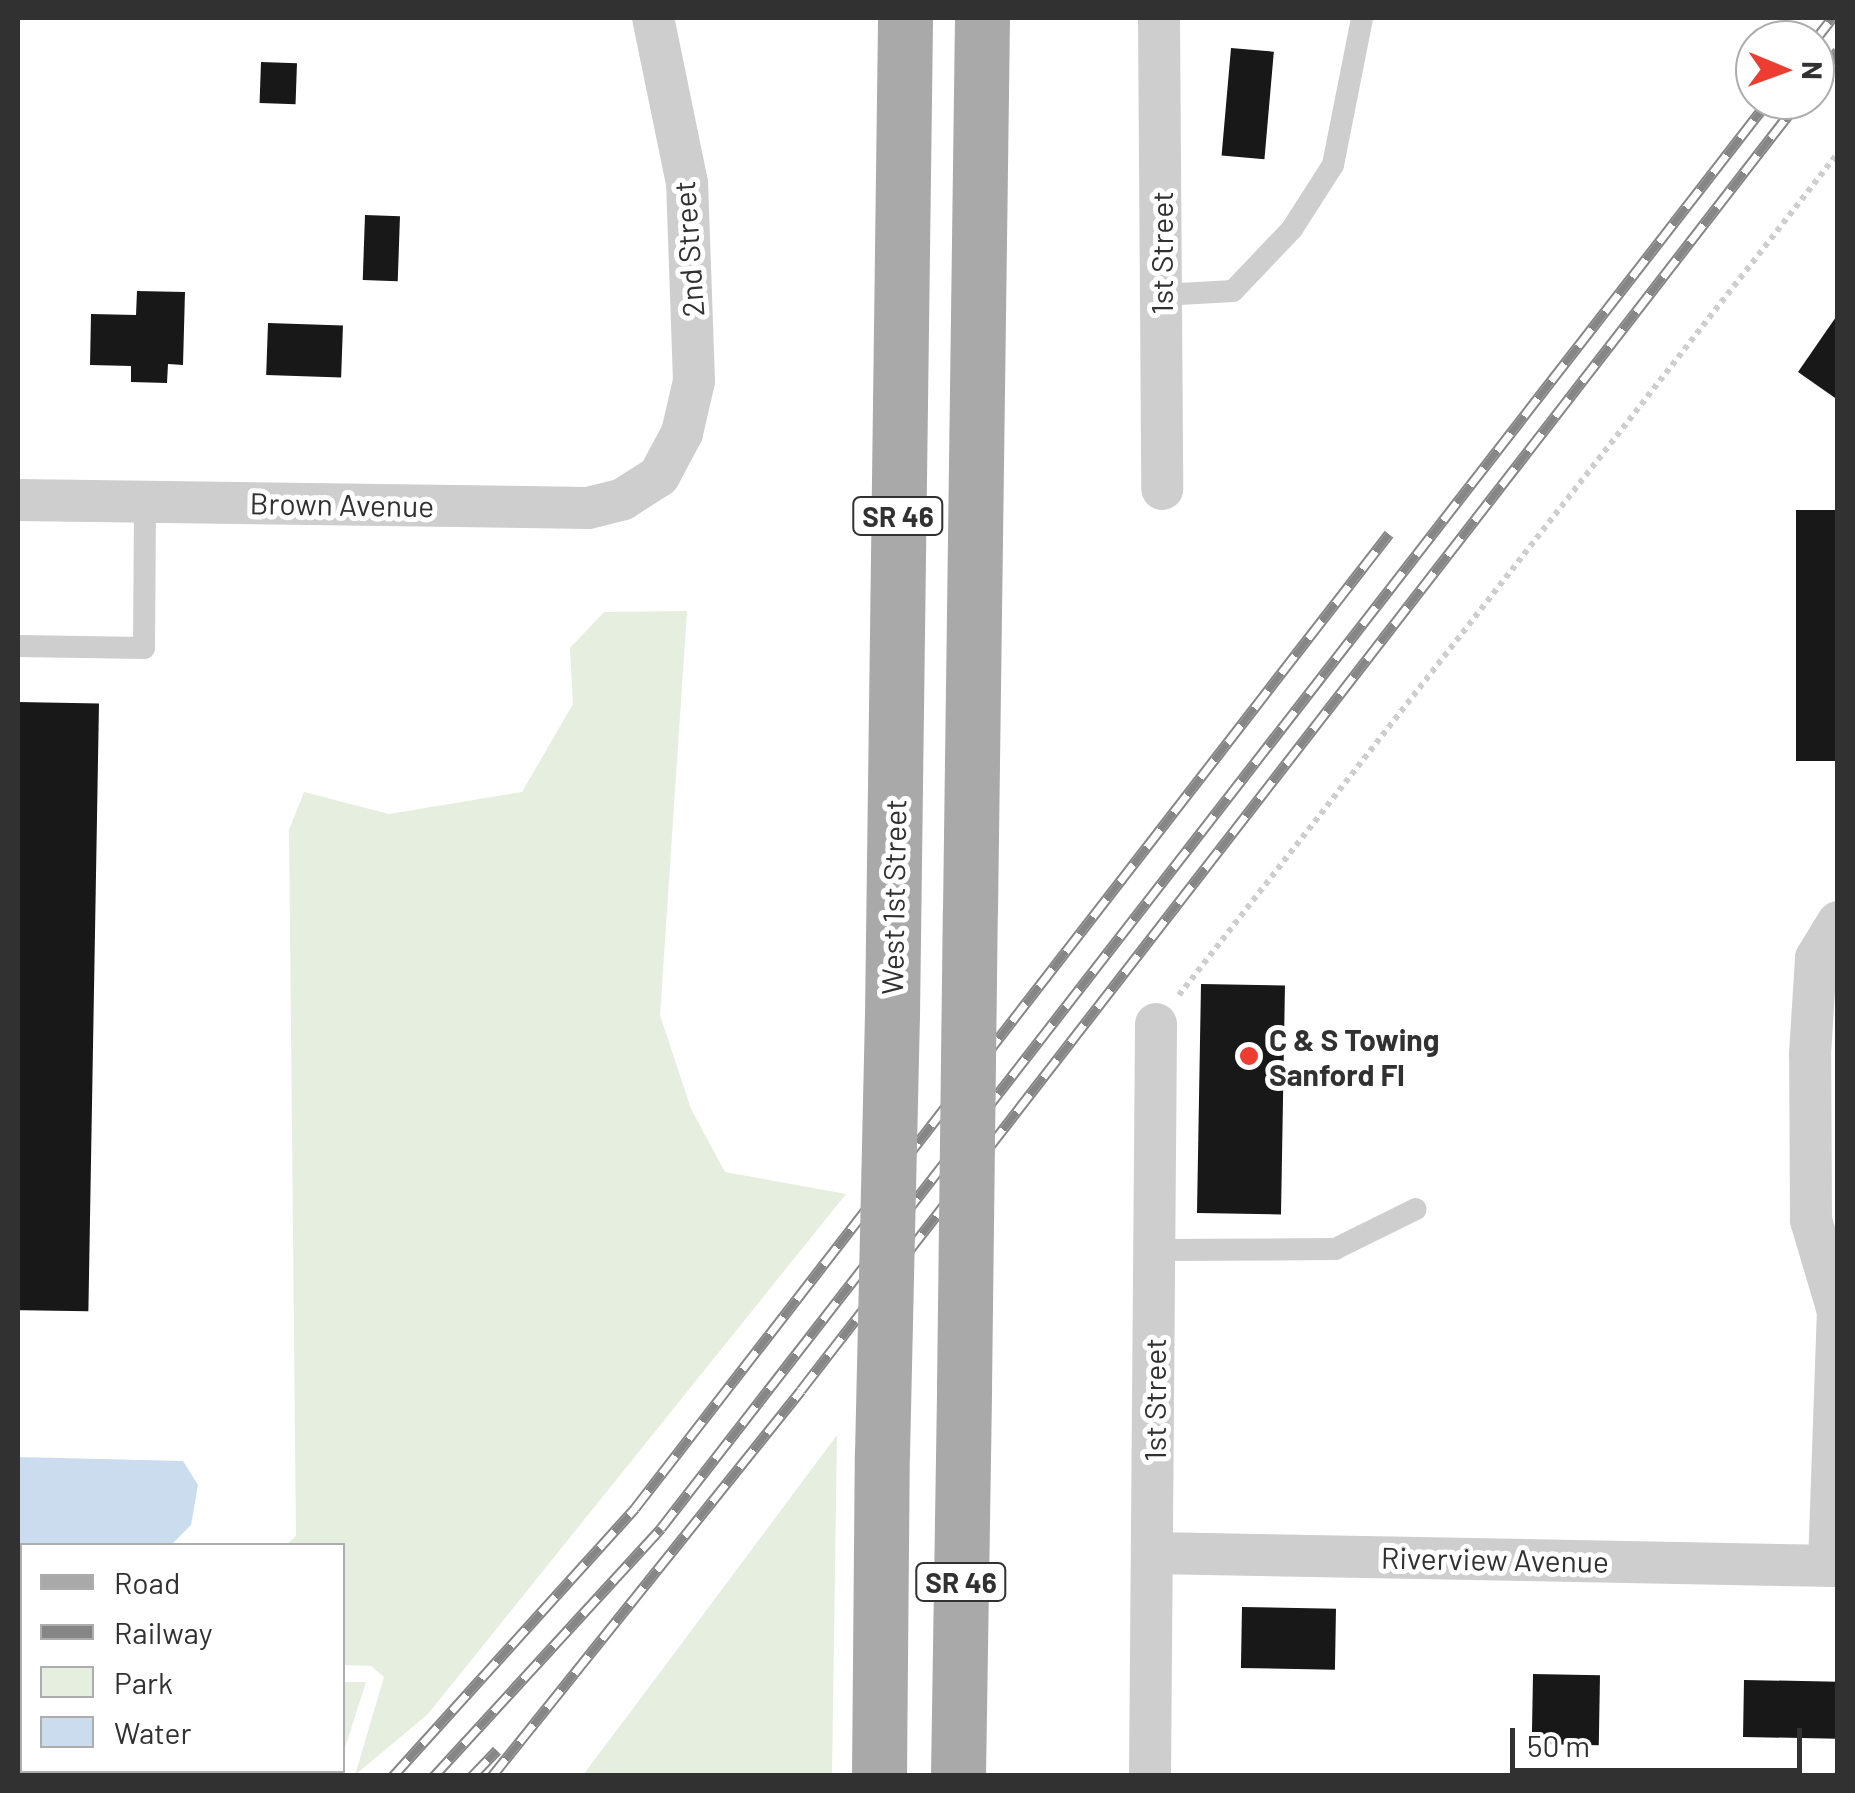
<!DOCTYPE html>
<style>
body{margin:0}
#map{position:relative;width:1855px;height:1793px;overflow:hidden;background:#fff;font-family:Barlow,sans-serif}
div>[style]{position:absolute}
.green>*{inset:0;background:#e5eedf}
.water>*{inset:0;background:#cbdcee}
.building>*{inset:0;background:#181818;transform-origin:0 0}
.path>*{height:6px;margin-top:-3px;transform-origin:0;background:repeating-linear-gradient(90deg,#cecece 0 5px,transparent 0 10px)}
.lane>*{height:22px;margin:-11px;padding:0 11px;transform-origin:11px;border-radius:11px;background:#cecece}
.street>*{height:42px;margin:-21px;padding:0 21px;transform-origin:21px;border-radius:21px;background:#cecece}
.primary>*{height:55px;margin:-27.5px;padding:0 27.5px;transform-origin:27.5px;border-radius:27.5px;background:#a9a9a9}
.rail>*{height:11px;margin-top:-5.5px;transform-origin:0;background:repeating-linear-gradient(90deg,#fff 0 22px,#868686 0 44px);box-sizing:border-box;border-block:2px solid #868686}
.primary-bridge>*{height:55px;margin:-27.5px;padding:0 27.5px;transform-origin:27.5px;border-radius:27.5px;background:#a9a9a9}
.dots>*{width:28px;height:28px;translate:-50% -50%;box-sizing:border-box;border:5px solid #fff;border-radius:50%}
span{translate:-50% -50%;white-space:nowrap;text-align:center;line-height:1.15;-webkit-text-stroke:10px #fff;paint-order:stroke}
.shield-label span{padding:2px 8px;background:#fff;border:2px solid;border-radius:8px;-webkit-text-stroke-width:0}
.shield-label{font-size:28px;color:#313131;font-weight:700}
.street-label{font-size:30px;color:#313131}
.poi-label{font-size:30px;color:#313131;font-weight:700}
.left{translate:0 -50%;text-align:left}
.frame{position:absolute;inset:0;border:20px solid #313131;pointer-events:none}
.legend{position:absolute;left:20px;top:1543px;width:325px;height:230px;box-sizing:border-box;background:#fff;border:2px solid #adadad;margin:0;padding:12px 18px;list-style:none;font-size:30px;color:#313131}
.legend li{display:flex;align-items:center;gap:20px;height:50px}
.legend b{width:50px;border:2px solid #adadad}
.north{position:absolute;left:1735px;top:20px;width:100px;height:100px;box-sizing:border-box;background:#fff;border:2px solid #adadad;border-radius:50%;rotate:91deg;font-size:28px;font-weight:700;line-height:40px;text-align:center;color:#313131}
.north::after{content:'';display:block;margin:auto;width:35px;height:45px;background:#ec3d30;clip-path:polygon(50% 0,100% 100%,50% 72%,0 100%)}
.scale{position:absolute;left:1510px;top:1728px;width:292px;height:45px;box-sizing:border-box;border:5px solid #313131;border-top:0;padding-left:12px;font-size:30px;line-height:35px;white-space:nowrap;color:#313131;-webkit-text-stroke:8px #fff;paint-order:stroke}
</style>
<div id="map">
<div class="green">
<div style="clip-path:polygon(687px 611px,660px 1015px,691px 1109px,725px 1172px,846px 1194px,428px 1714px,355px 1775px,384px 1677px,371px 1666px,343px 1665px,342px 1546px,286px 1545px,296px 1536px,289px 830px,304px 792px,389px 814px,522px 792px,573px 704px,570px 648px,604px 612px)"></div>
<div style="clip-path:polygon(837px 1435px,832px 1775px,583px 1775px,638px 1702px)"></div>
<div style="clip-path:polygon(18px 1679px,22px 1770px,337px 1771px,18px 1775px)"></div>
<div style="clip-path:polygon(343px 1682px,366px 1682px,343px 1754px,342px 1682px)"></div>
</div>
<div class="water">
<div style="clip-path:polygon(18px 1457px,183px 1461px,198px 1485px,191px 1525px,171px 1545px,22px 1546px,22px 1610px,18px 1609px)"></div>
</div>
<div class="building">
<div style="left:1231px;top:48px;width:43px;height:108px;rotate:5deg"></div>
<div style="left:261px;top:62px;width:36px;height:41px;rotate:2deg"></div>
<div style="left:365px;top:215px;width:35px;height:65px;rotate:2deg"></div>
<div style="clip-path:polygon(137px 291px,185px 292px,183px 365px,168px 364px,167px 383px,131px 382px,131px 366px,90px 365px,91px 314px,136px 315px)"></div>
<div style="clip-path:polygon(1838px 314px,1838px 400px,1798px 372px)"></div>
<div style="left:268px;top:323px;width:75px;height:52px;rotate:2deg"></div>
<div style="left:1796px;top:510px;width:42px;height:251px"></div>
<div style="left:18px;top:702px;width:81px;height:608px;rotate:1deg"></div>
<div style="left:1201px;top:984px;width:84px;height:229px;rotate:1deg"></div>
<div style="left:1242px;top:1607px;width:94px;height:61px;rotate:1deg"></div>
<div style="left:1533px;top:1674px;width:67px;height:70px;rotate:1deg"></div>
<div style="left:1744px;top:1680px;width:94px;height:57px;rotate:1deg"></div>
</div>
<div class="path">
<div style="left:1179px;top:995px;width:1069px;rotate:-51.95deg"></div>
</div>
<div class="lane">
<div style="left:1161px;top:295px;width:72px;rotate:-3.2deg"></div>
<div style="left:1233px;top:291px;width:86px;rotate:-46.4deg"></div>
<div style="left:1292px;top:229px;width:76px;rotate:-57.4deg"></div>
<div style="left:1333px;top:165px;width:150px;rotate:-78.8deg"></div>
<div style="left:18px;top:646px;width:126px;rotate:0.9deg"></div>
<div style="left:144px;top:648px;width:147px;rotate:-89.6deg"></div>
<div style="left:1155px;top:1250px;width:180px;rotate:-0.3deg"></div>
<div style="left:1335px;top:1249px;width:90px;rotate:-26.3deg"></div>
</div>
<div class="street">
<div style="left:1159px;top:18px;width:471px;rotate:89.6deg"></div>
<div style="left:18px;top:500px;width:570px;rotate:0.8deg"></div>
<div style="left:588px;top:508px;width:36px;rotate:-14deg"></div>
<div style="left:623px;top:499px;width:43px;rotate:-32.6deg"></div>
<div style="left:659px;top:476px;width:49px;rotate:-61.9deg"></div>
<div style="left:682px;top:433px;width:53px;rotate:-77deg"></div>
<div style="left:694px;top:381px;width:198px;rotate:-92deg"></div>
<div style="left:687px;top:183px;width:168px;rotate:-101.6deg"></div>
<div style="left:1837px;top:1308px;width:92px;rotate:-106.5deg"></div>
<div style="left:1811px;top:1220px;width:166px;rotate:-90.3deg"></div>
<div style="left:1810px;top:1054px;width:96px;rotate:-86.4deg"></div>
<div style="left:1816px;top:958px;width:42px;rotate:-58.6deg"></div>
<div style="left:1153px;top:1553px;width:685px;rotate:1.09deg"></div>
<div style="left:1829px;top:1566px;width:260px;rotate:-88deg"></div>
<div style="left:1150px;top:1776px;width:752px;rotate:-89.54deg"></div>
</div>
<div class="primary">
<div style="left:970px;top:911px;width:893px;rotate:-89.23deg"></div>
<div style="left:892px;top:1015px;width:997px;rotate:-89.25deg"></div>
<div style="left:879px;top:1776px;width:322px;rotate:-89.5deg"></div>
<div style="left:958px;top:1776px;width:388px;rotate:-89.1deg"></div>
</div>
<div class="rail">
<div style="left:1815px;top:40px;width:28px;rotate:-52deg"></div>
<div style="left:1815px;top:80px;width:37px;rotate:-52deg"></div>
<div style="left:393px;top:1776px;width:361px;rotate:-47.9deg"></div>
<div style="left:635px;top:1508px;width:1232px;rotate:-52.26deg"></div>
<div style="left:434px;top:1776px;width:336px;rotate:-47.5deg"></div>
<div style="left:661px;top:1528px;width:1807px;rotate:-52.19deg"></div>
<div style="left:472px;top:1776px;width:36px;rotate:-46deg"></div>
<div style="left:492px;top:1776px;width:494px;rotate:-51.3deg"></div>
<div style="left:801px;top:1390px;width:1632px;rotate:-52.25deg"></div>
</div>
<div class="primary-bridge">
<div style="left:964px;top:1388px;width:477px;rotate:-89.3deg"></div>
<div style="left:882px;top:1454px;width:439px;rotate:-88.7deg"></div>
</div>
<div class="dots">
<div style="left:1249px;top:1056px;background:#ec3d30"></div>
</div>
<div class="shield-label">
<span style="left:898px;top:516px">SR 46</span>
<span style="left:961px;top:1582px">SR 46</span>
</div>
<div class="street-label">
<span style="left:688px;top:249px;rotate:-94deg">2nd Street</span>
<span style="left:1161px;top:253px;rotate:-90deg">1st Street</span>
<span style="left:342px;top:504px;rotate:1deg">Brown Avenue</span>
<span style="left:893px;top:897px;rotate:-89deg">West 1st Street</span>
<span style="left:1154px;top:1400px;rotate:-90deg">1st Street</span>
<span style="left:1495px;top:1559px;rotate:1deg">Riverview Avenue</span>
</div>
<div class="poi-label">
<span class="left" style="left:1269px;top:1056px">C &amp; S Towing<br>Sanford Fl</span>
</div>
<div class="frame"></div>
<ul class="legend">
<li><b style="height:12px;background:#a9a9a9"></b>Road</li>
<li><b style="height:12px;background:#868686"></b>Railway</li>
<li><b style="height:28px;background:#e5eedf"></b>Park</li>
<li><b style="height:28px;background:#cbdcee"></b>Water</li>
</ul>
<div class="north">N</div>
<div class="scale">50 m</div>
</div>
